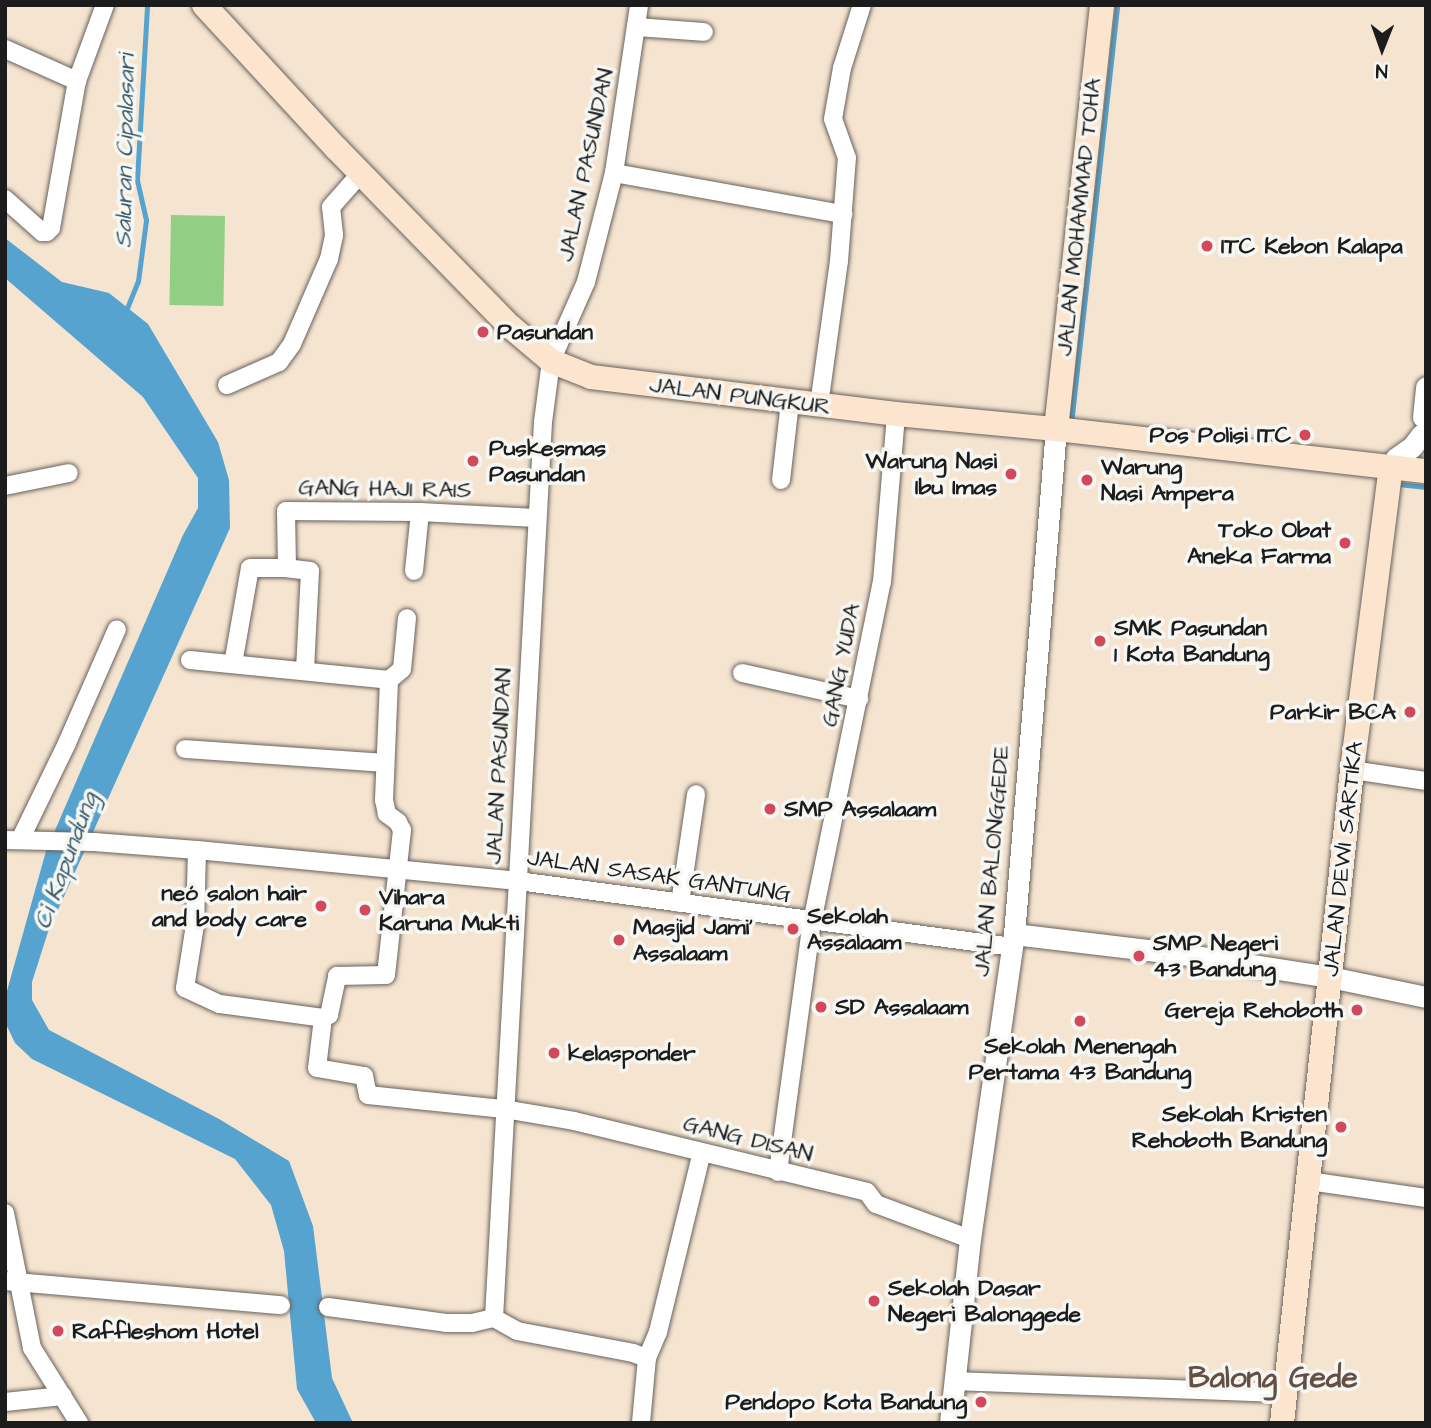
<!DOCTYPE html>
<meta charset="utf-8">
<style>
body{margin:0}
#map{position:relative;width:1431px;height:1428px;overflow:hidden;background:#f5e4d0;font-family:"Architects Daughter",sans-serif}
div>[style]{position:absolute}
.green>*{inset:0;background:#92ce83;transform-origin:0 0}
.water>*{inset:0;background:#55a3ce}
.stream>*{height:5px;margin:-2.5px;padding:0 2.5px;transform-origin:2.5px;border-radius:2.5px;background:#55a3ce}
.roads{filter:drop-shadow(0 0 2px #68625b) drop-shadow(0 0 2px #68625b)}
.minor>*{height:18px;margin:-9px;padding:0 9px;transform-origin:9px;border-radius:9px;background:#fff}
.tertiary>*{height:21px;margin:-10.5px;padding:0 10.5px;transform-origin:10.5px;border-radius:10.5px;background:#fff}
.secondary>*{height:24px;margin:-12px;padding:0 12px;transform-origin:12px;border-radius:12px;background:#fce5cf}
.dots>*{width:19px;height:19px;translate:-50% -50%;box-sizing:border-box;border:4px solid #f6f6f2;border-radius:50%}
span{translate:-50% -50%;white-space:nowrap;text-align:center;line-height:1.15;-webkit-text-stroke:7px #f6f6f2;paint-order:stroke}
.street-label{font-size:23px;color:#1c1c1c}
.poi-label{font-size:23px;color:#1c1c1c;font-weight:700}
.left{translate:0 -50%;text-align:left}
.right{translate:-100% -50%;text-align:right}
.water-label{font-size:24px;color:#36596c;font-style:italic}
.district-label{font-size:30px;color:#644f45;font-weight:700}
.frame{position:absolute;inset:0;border:7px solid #1c1c1c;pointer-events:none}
.north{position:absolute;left:1347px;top:14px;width:70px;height:70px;-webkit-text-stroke:5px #f6f6f2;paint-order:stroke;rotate:181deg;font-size:19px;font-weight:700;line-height:28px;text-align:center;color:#1c1c1c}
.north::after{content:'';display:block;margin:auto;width:24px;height:32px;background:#1c1c1c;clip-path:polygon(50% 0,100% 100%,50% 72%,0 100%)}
</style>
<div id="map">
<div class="green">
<div style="left:171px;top:215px;width:54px;height:90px;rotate:1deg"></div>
</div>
<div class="water">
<div style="clip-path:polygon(5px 238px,62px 282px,109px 293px,148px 324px,218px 442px,229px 480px,230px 528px,48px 932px,32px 982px,32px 1000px,49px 1030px,219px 1119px,289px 1161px,313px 1226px,332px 1378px,353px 1423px,316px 1423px,297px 1389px,284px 1251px,271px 1205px,235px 1159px,32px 1059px,15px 1043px,5px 1022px,5px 998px,46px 851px,183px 535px,198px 508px,198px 478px,143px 397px,5px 278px)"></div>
</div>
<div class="stream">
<div style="left:125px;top:313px;width:35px;rotate:-68deg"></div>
<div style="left:138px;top:281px;width:62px;rotate:-82.5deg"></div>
<div style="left:146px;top:220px;width:41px;rotate:-102.7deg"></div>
<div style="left:137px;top:180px;width:175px;rotate:-86.7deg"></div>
<div style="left:1071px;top:424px;width:422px;rotate:-83.7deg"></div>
<div style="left:1398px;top:484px;width:28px;rotate:6deg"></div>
</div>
<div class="roads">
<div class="minor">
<div style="left:636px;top:27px;width:68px;rotate:4.2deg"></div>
<div style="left:5px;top:49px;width:79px;rotate:24deg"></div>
<div style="left:614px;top:173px;width:233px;rotate:10.2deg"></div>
<div style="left:5px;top:199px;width:50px;rotate:41.7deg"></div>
<div style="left:42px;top:232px;width:5px"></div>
<div style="left:47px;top:232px;width:6px;rotate:-45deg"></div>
<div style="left:51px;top:228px;width:149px;rotate:-80deg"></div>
<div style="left:77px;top:81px;width:81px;rotate:-69.8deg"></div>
<div style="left:227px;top:385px;width:57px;rotate:-23.9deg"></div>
<div style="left:279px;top:362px;width:22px;rotate:-54deg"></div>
<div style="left:292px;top:344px;width:93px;rotate:-66.5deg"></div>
<div style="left:329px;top:259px;width:25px;rotate:-78deg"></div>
<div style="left:334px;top:235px;width:28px;rotate:-96deg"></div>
<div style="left:331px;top:207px;width:45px;rotate:-48.6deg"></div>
<div style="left:819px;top:405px;width:145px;rotate:-82.1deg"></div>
<div style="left:839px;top:261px;width:103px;rotate:-85.6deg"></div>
<div style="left:847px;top:158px;width:41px;rotate:-109.7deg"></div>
<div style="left:833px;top:119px;width:52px;rotate:-80deg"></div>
<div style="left:842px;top:68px;width:66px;rotate:-72.4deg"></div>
<div style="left:781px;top:480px;width:79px;rotate:-83.4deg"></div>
<div style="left:5px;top:486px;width:65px;rotate:-11.5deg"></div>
<div style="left:414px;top:571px;width:59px;rotate:-84.2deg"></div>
<div style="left:190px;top:660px;width:200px;rotate:5.7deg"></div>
<div style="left:389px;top:680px;width:17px;rotate:-40deg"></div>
<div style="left:402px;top:669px;width:51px;rotate:-84.4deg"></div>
<div style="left:233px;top:664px;width:97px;rotate:-80deg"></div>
<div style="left:250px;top:568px;width:37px"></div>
<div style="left:305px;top:670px;width:99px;rotate:-87.1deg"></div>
<div style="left:310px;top:571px;width:23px;rotate:-173deg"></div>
<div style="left:287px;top:568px;width:57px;rotate:-91deg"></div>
<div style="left:286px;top:511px;width:134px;rotate:0.4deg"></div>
<div style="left:420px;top:512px;width:116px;rotate:3deg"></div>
<div style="left:742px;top:673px;width:120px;rotate:12.5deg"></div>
<div style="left:185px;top:749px;width:199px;rotate:4deg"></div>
<div style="left:1352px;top:770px;width:75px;rotate:8.5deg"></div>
<div style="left:5px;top:840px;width:89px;rotate:1.3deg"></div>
<div style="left:94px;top:842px;width:103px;rotate:4.4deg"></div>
<div style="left:197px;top:850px;width:322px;rotate:5.5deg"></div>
<div style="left:518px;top:881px;width:498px;rotate:7.6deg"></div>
<div style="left:20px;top:840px;width:108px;rotate:-64.1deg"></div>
<div style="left:67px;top:743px;width:124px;rotate:-66.3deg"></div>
<div style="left:197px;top:850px;width:75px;rotate:91.5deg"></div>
<div style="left:195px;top:925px;width:64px;rotate:99deg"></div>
<div style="left:185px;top:988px;width:38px;rotate:25deg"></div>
<div style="left:220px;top:1004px;width:104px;rotate:7.7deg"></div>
<div style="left:323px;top:1018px;width:50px;rotate:96.8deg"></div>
<div style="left:317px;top:1068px;width:48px;rotate:9.7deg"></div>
<div style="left:364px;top:1076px;width:19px;rotate:78deg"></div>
<div style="left:368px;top:1095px;width:137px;rotate:5.9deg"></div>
<div style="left:504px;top:1109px;width:71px;rotate:9.7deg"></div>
<div style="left:574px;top:1121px;width:301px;rotate:13.6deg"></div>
<div style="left:867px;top:1192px;width:15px;rotate:53deg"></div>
<div style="left:876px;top:1204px;width:100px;rotate:20.4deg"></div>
<div style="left:680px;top:903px;width:110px;rotate:-81.6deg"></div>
<div style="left:323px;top:1018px;width:7px;rotate:-27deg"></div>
<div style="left:329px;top:1015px;width:40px;rotate:-78deg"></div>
<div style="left:337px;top:976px;width:49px;rotate:-1.2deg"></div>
<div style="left:386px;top:975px;width:146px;rotate:-83.7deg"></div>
<div style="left:402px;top:830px;width:9px;rotate:-117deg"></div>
<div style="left:398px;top:822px;width:14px;rotate:-144deg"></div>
<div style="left:387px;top:814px;width:14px;rotate:-102deg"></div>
<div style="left:384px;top:800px;width:120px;rotate:-87.6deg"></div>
<div style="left:778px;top:1172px;width:252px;rotate:-82.3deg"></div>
<div style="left:812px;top:922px;width:347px;rotate:-78.4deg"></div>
<div style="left:882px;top:582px;width:169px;rotate:-85.2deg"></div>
<div style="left:1308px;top:1181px;width:119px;rotate:8.2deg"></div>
<div style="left:5px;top:1213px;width:138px;rotate:78.7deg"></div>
<div style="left:32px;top:1348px;width:89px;rotate:57.9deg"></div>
<div style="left:5px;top:1281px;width:277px;rotate:5deg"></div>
<div style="left:328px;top:1307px;width:119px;rotate:7.7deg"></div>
<div style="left:446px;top:1323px;width:26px"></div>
<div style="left:472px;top:1323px;width:23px;rotate:-13deg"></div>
<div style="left:494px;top:1318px;width:897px;rotate:-86.87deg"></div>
<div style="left:543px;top:422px;width:62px;rotate:-82.5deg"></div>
<div style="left:551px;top:361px;width:86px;rotate:-66.1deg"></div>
<div style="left:586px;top:282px;width:113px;rotate:-75.6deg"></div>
<div style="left:614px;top:173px;width:170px;rotate:-81.5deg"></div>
<div style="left:494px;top:1318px;width:26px;rotate:29deg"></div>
<div style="left:517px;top:1331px;width:118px;rotate:10.7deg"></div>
<div style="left:633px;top:1353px;width:15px;rotate:20deg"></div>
<div style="left:647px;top:1358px;width:65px;rotate:95.3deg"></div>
<div style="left:647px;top:1358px;width:28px;rotate:-67deg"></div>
<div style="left:658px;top:1332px;width:185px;rotate:-76.3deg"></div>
<div style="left:955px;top:1381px;width:330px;rotate:2.1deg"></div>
<div style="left:5px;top:1402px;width:58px;rotate:-5.9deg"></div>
</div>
<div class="tertiary">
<div style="left:1423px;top:417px;width:30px;rotate:-84deg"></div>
<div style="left:1391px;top:467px;width:10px;rotate:-61deg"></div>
<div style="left:1396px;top:458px;width:19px;rotate:-35deg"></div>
<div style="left:1412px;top:447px;width:15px;rotate:-53deg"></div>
<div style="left:1014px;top:934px;width:176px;rotate:6.8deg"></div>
<div style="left:1189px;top:955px;width:143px;rotate:8.9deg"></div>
<div style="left:1330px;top:977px;width:98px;rotate:11.8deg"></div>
<div style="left:950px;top:1423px;width:185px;rotate:-83.8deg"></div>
<div style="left:970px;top:1239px;width:308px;rotate:-81.8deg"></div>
<div style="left:1014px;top:934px;width:507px;rotate:-85.25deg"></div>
</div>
<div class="secondary">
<div style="left:204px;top:5px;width:196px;rotate:47.3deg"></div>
<div style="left:337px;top:149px;width:249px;rotate:45.7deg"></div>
<div style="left:511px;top:327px;width:52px;rotate:40.4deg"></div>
<div style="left:551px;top:361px;width:43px;rotate:21.8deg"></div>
<div style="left:591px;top:377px;width:307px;rotate:6.9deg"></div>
<div style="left:896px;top:414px;width:161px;rotate:5.4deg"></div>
<div style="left:1056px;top:429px;width:372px;rotate:6.5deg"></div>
<div style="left:1056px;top:429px;width:426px;rotate:-83.8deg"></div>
<div style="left:1282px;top:1423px;width:657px;rotate:-83.88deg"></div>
<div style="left:1352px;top:770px;width:305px;rotate:-82.7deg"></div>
</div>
</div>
<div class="dots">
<div style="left:1207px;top:246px;background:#d1495b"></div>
<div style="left:483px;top:332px;background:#d1495b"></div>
<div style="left:1305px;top:435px;background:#d1495b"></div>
<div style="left:473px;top:461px;background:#d1495b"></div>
<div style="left:1011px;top:474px;background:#d1495b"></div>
<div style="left:1087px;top:480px;background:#d1495b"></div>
<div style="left:1345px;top:543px;background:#d1495b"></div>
<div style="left:1100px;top:641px;background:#d1495b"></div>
<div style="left:1410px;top:712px;background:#d1495b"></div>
<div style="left:770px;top:809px;background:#d1495b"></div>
<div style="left:321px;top:906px;background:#d1495b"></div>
<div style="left:365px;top:910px;background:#d1495b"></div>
<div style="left:793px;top:929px;background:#d1495b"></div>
<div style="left:619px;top:940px;background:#d1495b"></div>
<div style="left:1139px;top:956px;background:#d1495b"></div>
<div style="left:821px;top:1007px;background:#d1495b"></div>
<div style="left:1357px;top:1010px;background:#d1495b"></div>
<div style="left:1080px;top:1021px;background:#d1495b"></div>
<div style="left:554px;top:1053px;background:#d1495b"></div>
<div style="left:1341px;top:1127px;background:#d1495b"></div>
<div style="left:874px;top:1301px;background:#d1495b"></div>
<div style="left:58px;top:1331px;background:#d1495b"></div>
<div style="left:981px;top:1402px;background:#d1495b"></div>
</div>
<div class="street-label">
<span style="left:586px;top:165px;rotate:-78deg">JALAN PASUNDAN</span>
<span style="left:1079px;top:217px;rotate:-84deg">JALAN MOHAMMAD TOHA</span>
<span style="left:740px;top:396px;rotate:7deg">JALAN PUNGKUR</span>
<span style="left:385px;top:489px;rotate:1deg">GANG HAJI RAIS</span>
<span style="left:841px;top:665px;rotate:-79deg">GANG YUDA</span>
<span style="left:499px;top:766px;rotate:-87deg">JALAN PASUNDAN</span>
<span style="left:1343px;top:859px;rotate:-84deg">JALAN DEWI SARTIKA</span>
<span style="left:992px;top:861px;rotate:-85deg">JALAN BALONGGEDE</span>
<span style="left:659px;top:876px;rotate:8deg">JALAN SASAK GANTUNG</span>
<span style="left:748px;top:1139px;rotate:14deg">GANG DISAN</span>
</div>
<div class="poi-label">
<span class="left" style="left:1221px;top:246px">ITC Kebon Kalapa</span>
<span class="left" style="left:497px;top:332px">Pasundan</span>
<span class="right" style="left:1291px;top:435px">Pos Polisi ITC</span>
<span class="left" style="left:489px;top:461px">Puskesmas<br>Pasundan</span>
<span class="right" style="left:997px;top:474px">Warung Nasi<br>Ibu Imas</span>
<span class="left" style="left:1101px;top:480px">Warung<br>Nasi Ampera</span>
<span class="right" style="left:1331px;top:543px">Toko Obat<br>Aneka Farma</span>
<span class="left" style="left:1114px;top:641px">SMK Pasundan<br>1 Kota Bandung</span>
<span class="right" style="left:1396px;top:712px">Parkir BCA</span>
<span class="left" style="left:784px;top:809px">SMP Assalaam</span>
<span class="right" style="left:307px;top:906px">neó salon hair<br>and body care</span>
<span class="left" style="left:379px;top:910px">Vihara<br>Karuna Mukti</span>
<span class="left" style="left:807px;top:929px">Sekolah<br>Assalaam</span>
<span class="left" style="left:633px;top:940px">Masjid Jami'<br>Assalaam</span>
<span class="left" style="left:1153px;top:956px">SMP Negeri<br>43 Bandung</span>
<span class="left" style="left:835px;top:1007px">SD Assalaam</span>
<span class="right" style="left:1343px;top:1010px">Gereja Rehoboth</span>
<span style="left:1080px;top:1059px">Sekolah Menengah<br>Pertama 43 Bandung</span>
<span class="left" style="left:568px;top:1053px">kelasponder</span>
<span class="right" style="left:1327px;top:1127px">Sekolah Kristen<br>Rehoboth Bandung</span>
<span class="left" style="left:888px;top:1301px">Sekolah Dasar<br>Negeri Balonggede</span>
<span class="left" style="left:72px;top:1331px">Raffleshom Hotel</span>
<span class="right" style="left:967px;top:1402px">Pendopo Kota Bandung</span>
</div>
<div class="water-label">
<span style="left:126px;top:151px;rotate:-89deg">Saluran Cipalasari</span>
<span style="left:67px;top:861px;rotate:-70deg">Ci Kapundung</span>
</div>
<div class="district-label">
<span style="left:1273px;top:1378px">Balong Gede</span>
</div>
<div class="frame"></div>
<div class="north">N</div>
</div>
